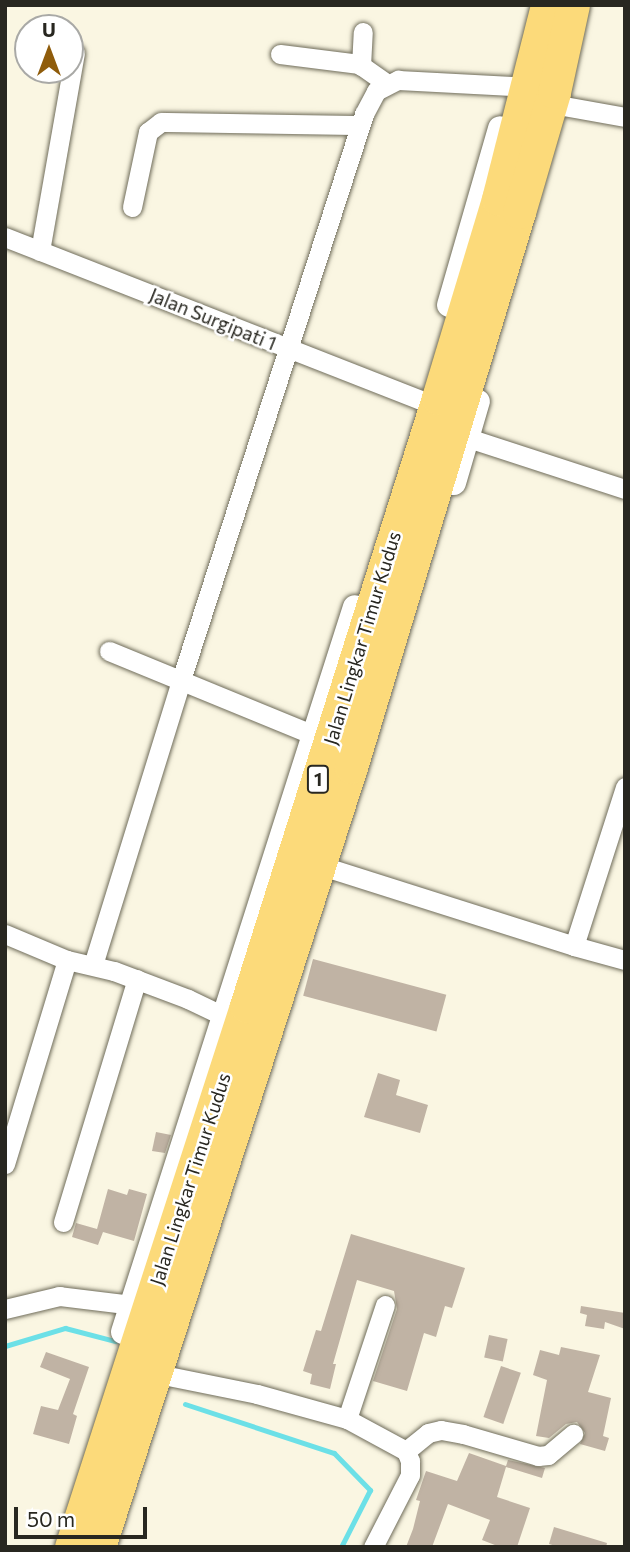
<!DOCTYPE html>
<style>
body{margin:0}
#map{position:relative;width:630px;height:1552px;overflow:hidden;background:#faf6e2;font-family:Commissioner,sans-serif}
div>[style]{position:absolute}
.stream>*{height:5px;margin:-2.5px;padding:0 2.5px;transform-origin:2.5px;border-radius:2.5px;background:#6ce0e7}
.building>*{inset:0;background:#c0b3a4;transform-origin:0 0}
.roads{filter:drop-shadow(0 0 2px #6f6c5a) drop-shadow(0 0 2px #6f6c5a)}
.minor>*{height:19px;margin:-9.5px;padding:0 9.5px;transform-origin:9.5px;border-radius:9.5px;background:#fff}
.tertiary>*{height:24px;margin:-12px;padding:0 12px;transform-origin:12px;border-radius:12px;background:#fff}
.trunk>*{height:33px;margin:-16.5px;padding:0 16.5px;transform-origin:16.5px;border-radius:16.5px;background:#fcda7a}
span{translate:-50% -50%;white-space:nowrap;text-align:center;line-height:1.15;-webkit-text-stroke:5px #fff;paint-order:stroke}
.shield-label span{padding:2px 5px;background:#fff;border:2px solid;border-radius:5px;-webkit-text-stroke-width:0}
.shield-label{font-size:18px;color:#282720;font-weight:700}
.street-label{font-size:19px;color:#282720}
.frame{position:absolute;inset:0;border:7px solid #282720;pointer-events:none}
.north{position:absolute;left:14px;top:14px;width:70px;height:70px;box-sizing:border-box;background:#fff;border:2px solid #a9a9a6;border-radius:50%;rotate:0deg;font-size:19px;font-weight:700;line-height:28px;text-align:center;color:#282720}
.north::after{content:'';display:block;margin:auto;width:24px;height:32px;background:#8f5c0b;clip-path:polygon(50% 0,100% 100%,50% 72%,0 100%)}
.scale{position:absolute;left:14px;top:1507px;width:133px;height:32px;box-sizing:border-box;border:4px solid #282720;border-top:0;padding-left:9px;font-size:21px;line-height:24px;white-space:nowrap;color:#282720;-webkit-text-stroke:5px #fff;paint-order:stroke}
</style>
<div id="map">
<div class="stream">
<div style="left:5px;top:1346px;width:63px;rotate:-16.7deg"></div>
<div style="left:65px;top:1328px;width:52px;rotate:14.6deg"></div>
<div style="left:185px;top:1404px;width:157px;rotate:18.2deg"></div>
<div style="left:334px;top:1453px;width:52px;rotate:45.8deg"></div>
<div style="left:370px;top:1490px;width:64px;rotate:117deg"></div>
</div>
<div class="building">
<div style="left:313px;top:959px;width:138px;height:38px;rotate:15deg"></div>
<div style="clip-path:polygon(378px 1073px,400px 1080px,396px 1095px,428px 1105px,420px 1133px,364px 1117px)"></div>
<div style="clip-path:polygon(156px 1132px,171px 1135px,165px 1153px,152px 1151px)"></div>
<div style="clip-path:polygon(108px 1189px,127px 1195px,129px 1189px,147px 1194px,134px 1241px,103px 1232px,98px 1245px,72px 1237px,76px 1223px,97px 1229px)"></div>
<div style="clip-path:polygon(351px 1234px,465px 1268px,452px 1308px,445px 1306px,436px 1337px,424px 1333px,407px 1391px,373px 1381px,397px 1309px,394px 1291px,357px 1280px,333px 1364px,336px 1364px,330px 1389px,310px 1384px,312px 1374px,303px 1371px,316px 1330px,321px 1331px)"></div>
<div style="clip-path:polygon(581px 1306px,625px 1313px,625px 1329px,605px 1322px,604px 1329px,585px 1326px,587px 1315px,580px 1313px)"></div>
<div style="left:489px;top:1335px;width:19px;height:23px;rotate:12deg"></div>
<div style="clip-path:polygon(561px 1347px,600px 1355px,588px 1392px,611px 1398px,603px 1436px,609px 1438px,605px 1451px,580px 1444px,585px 1433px,577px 1422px,566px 1424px,549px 1438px,536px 1436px,547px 1380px,533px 1375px,540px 1350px,559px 1355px)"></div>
<div style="clip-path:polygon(46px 1352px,89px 1367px,73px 1414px,77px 1416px,69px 1444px,33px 1434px,41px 1406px,58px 1410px,70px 1379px,40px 1367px)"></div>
<div style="left:501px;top:1366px;width:21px;height:54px;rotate:19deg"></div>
<div style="clip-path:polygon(469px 1453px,506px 1466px,508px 1460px,545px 1468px,542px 1478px,506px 1467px,497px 1497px,530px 1508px,517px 1547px,500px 1547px,482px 1540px,490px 1520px,448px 1504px,432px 1547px,406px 1547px,413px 1529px,420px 1501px,416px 1500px,426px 1471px,457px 1481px)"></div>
<div style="clip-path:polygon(554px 1527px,607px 1543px,606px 1547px,559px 1547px,549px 1544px)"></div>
</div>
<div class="roads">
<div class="minor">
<div style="left:280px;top:54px;width:80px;rotate:7.2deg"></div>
<div style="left:359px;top:64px;width:33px;rotate:35deg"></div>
<div style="left:361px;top:66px;width:34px;rotate:-87deg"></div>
<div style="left:564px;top:106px;width:62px;rotate:10.2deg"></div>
<div style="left:132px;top:207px;width:77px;rotate:-78deg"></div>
<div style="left:148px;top:132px;width:16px;rotate:-38deg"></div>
<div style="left:161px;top:122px;width:199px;rotate:0.9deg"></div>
<div style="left:5px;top:237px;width:447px;rotate:21.4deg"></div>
<div style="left:40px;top:251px;width:201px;rotate:-80deg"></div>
<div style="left:468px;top:438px;width:165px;rotate:18deg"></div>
<div style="left:109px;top:651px;width:222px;rotate:22.3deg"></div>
<div style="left:319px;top:865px;width:268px;rotate:17.6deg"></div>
<div style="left:574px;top:946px;width:167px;rotate:-72.2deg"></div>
<div style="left:5px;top:934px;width:67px;rotate:22.8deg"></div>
<div style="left:574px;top:946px;width:53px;rotate:15.4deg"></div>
<div style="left:93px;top:965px;width:298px;rotate:-72.8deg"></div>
<div style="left:181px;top:680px;width:595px;rotate:-72.08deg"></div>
<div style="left:364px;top:114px;width:26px;rotate:-62deg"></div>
<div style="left:376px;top:91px;width:25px;rotate:-27deg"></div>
<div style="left:398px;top:80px;width:114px;rotate:3deg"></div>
<div style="left:5px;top:1164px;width:213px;rotate:-73.1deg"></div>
<div style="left:67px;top:960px;width:48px;rotate:13.2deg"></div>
<div style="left:114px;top:971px;width:79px;rotate:20.7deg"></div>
<div style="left:188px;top:999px;width:53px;rotate:25.6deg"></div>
<div style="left:63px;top:1222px;width:254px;rotate:-73.1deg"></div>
<div style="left:5px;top:1309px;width:56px;rotate:-13.5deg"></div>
<div style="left:59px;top:1296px;width:74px;rotate:7deg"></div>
<div style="left:168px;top:1376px;width:91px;rotate:11.4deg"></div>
<div style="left:257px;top:1394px;width:93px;rotate:15.5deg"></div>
<div style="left:347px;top:1419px;width:67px;rotate:28.5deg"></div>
<div style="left:406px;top:1451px;width:11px;rotate:68deg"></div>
<div style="left:410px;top:1461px;width:14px;rotate:90deg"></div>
<div style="left:410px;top:1475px;width:81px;rotate:117.2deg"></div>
<div style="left:347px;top:1419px;width:120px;rotate:-71.6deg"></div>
<div style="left:406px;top:1451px;width:28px;rotate:-39deg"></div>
<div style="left:428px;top:1433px;width:13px;rotate:-13deg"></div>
<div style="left:441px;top:1430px;width:22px;rotate:10deg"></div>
<div style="left:463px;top:1434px;width:78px;rotate:16.3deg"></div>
<div style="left:538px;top:1456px;width:10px;rotate:-6deg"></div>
<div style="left:548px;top:1455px;width:33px;rotate:-40deg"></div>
</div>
<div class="tertiary">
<div style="left:449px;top:305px;width:184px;rotate:-73.9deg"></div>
<div style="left:454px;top:483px;width:85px;rotate:-73.7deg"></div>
<div style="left:123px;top:1332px;width:761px;rotate:-72.26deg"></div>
</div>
<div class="trunk">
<div style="left:71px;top:1547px;width:569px;rotate:-72.07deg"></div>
<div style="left:246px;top:1006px;width:638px;rotate:-72.47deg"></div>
<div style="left:438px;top:398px;width:208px;rotate:-73.2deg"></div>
<div style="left:498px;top:199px;width:200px;rotate:-75.8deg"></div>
<div style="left:99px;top:1547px;width:820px;rotate:-72.1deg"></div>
<div style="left:351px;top:767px;width:580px;rotate:-73.16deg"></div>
<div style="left:519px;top:212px;width:125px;rotate:-73.7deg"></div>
<div style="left:554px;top:92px;width:89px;rotate:-77.7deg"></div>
</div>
</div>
<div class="shield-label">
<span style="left:318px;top:779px">1</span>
</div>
<div class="street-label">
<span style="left:213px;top:319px;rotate:22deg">Jalan Surgipati 1</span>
<span style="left:362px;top:638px;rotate:-73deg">Jalan Lingkar Timur Kudus</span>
<span style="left:190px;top:1179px;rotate:-72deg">Jalan Lingkar Timur Kudus</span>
</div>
<div class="frame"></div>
<div class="north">U</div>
<div class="scale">50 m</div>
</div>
